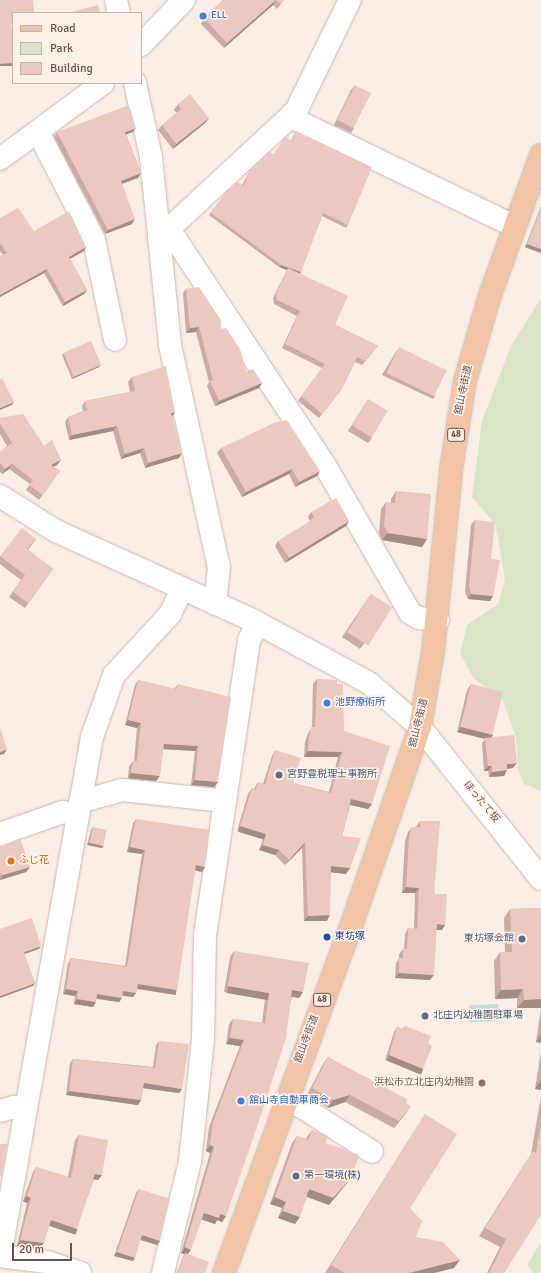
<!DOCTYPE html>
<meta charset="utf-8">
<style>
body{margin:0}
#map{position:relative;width:541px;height:1273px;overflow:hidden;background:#f9ede5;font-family:Signika,"Noto Sans JP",sans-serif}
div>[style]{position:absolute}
.green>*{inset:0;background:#d9e5c5}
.water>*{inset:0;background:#bce0de;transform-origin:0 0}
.roads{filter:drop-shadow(0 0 1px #ccb6af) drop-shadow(0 0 1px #ccb6af)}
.minor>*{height:22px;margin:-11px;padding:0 11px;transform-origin:11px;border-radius:11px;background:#fff}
.major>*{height:22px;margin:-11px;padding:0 11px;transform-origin:11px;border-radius:11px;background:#f0c4a5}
.wall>*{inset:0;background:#caaca5}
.shaded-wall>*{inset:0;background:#a48c86;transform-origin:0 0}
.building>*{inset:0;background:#ebc8c0;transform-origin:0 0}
.dots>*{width:11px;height:11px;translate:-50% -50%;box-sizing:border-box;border:2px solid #fdf2ea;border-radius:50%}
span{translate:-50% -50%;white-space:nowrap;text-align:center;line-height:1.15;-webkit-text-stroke:3px #fdf2ea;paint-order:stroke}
.shield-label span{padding:1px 3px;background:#fdf2ea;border:1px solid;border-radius:3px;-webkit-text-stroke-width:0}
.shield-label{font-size:9px;color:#6f524d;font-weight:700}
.shop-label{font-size:10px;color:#366cbe}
.left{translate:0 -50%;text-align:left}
.street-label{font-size:10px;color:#6f524d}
.service-label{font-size:10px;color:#4e5e75}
.right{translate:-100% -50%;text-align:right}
.food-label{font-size:10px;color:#c56008}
.transit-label{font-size:10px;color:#164399}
.education-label{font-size:10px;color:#785e54}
.legend{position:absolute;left:12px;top:12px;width:130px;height:72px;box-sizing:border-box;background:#fdf2ea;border:1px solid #c4b2ab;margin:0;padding:5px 7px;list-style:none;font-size:12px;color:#6f524d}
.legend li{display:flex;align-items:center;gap:8px;height:20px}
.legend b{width:20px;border:1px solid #c4b2ab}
.scale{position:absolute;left:12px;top:1243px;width:60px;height:18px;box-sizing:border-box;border:2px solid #6f524d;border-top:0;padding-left:5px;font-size:12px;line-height:14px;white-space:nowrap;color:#6f524d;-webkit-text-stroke:3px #fdf2ea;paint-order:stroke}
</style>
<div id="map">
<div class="green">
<div style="clip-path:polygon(541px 298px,541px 791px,524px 784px,518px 770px,516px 738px,502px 698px,474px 679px,460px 654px,467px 625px,498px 604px,505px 580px,496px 525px,472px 497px,482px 421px,511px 346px)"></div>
<div style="clip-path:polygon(541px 1242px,541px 1273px,534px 1273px,527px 1265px)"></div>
</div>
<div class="water">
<div style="left:498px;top:1004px;width:17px;height:29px;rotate:87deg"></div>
</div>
<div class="roads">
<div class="minor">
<div style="left:116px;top:0;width:13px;rotate:77deg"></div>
<div style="left:141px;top:45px;width:62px;rotate:-46.3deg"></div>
<div style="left:135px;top:83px;width:76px;rotate:77.8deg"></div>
<div style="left:151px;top:157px;width:189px;rotate:84.2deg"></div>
<div style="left:170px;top:345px;width:227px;rotate:77.6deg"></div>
<div style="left:219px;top:567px;width:37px;rotate:96deg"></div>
<div style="left:291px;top:115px;width:15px;rotate:37deg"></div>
<div style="left:303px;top:124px;width:234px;rotate:25.8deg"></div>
<div style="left:38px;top:132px;width:122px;rotate:62.6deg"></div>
<div style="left:94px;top:240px;width:102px;rotate:78.1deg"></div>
<div style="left:0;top:159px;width:128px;rotate:-36.4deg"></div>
<div style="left:169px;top:229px;width:287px;rotate:56.6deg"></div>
<div style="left:327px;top:469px;width:166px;rotate:60deg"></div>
<div style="left:410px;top:613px;width:10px;rotate:29deg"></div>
<div style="left:419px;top:618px;width:19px;rotate:6deg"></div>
<div style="left:159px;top:238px;width:187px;rotate:-42.8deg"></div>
<div style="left:296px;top:111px;width:123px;rotate:-64.1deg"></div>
<div style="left:0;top:496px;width:66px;rotate:32deg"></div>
<div style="left:56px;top:531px;width:215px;rotate:24.4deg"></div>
<div style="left:252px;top:620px;width:133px;rotate:28.3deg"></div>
<div style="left:369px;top:683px;width:67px;rotate:40.8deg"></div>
<div style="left:420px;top:727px;width:194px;rotate:51.5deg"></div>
<div style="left:80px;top:802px;width:44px;rotate:-15.9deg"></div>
<div style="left:122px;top:790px;width:104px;rotate:6.1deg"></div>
<div style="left:0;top:834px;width:67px;rotate:-19.2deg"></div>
<div style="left:63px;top:812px;width:15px;rotate:11deg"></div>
<div style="left:284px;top:1101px;width:19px;rotate:18deg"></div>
<div style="left:302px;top:1107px;width:83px;rotate:32.7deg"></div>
<div style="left:0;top:1111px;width:15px;rotate:-16deg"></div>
<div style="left:14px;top:1107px;width:12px;rotate:9deg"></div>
<div style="left:0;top:1256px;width:527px;rotate:-79.95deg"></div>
<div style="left:92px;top:737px;width:66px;rotate:-70.5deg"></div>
<div style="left:114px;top:675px;width:83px;rotate:-47.4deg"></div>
<div style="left:170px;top:614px;width:28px;rotate:-64deg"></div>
<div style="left:0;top:1256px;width:47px;rotate:7.3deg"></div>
<div style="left:47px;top:1262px;width:35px;rotate:18deg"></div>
<div style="left:163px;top:1273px;width:115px;rotate:-76.4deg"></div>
<div style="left:190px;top:1161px;width:123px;rotate:-83.9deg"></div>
<div style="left:203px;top:1039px;width:104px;rotate:-88.9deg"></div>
<div style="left:205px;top:935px;width:298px;rotate:-81.5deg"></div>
<div style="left:249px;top:640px;width:19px;rotate:-62deg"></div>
</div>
<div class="major">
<div style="left:224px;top:1273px;width:360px;rotate:-69.9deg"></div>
<div style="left:348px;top:935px;width:220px;rotate:-70.9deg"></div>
<div style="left:420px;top:727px;width:76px;rotate:-80.2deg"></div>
<div style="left:433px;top:652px;width:190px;rotate:-84.3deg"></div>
<div style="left:452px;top:463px;width:83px;rotate:-81deg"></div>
<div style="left:465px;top:381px;width:90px;rotate:-73.8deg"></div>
<div style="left:490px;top:295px;width:149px;rotate:-70deg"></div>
</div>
</div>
<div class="wall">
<div style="clip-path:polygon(223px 0,284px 0,277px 9px,273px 5px,224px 48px,201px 24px,204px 18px)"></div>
<div style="clip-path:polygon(355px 85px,354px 128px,351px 133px,334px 125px,351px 90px)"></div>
<div style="clip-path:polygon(178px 104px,209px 118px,205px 123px,173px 149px,158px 130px,162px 125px,177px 113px,174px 110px)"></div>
<div style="clip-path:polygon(296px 131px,348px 225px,346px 228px,322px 216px,300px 273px,335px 325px,378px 346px,362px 365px,355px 362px,341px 390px,319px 418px,298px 401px,322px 368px,282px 348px,297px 316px,274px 304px,273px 298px,287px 270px,279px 267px,209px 215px,228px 190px,242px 185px,251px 169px,274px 154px,291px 141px)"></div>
<div style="clip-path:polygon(57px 132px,133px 132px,126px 134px,141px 173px,138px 178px,122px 184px,132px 224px,105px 234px,54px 137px)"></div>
<div style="clip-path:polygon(541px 206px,541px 253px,525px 247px)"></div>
<div style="clip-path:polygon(0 218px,34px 231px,86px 247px,84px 251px,70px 259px,87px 290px,84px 294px,63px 306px,44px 273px,0 297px,0 256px,3px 255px,0 251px)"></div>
<div style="clip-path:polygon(186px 289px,221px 329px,246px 372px,262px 383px,259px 388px,215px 406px,207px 386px,209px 382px,196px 332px,186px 333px,183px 293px)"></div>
<div style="clip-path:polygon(397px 350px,435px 396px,433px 399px,382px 375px)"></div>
<div style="clip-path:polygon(64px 353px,99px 367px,72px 379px,62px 355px)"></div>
<div style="clip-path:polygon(132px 377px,175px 412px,172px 416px,179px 458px,145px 468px,140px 453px,121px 459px,113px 431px,69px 440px,65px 422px,68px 417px,83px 411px,82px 406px,85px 401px,130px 392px,128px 382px)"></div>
<div style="clip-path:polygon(368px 399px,372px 438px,368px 443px,348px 431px)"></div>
<div style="clip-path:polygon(0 418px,44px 446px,61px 460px,57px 465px,53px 467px,60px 471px,39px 500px,26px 490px,30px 484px,9px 469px,2px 474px,0 472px,0 452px,7px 446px,0 434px)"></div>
<div style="clip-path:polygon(221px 448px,317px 476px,295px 487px,289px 474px,242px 497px,217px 453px)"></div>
<div style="clip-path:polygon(396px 491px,427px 539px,422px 547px,382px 540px,379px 533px,381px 509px,386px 502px,391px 503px,391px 499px)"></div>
<div style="clip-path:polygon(311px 512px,349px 521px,346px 526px,285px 563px,275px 546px,278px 541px,306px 524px,310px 521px,308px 517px)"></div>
<div style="clip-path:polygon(475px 520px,493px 596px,490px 601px,468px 599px,465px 592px,471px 525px)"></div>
<div style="clip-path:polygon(36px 539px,28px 550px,53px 569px,25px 608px,9px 597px,21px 580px,0 564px,0 556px)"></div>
<div style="clip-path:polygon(371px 594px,388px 612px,360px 649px,342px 637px)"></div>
<div style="clip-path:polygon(317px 679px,337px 684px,344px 731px,372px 804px,368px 809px,350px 805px,342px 836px,350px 868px,346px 874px,331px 872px,327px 921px,304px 921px,302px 848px,285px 865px,275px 855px,259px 850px,263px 839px,237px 831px,248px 794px,252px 788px,254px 789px,258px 782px,263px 784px,272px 756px,275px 750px,293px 783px,329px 792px,338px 757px,304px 757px,305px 742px,308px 733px,312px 727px,313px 684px)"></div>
<div style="clip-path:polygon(138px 680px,174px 689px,178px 684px,218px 782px,214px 787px,191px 785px,195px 751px,163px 749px,156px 781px,128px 778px,129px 766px,133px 761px,134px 761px,137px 728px,125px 725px,135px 685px)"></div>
<div style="clip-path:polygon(471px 684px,493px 735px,491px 738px,513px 768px,507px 769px,504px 776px,489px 777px,488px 771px,484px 771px,482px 743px,485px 739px,457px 732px,467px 690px)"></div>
<div style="clip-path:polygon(136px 819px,205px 867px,202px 872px,195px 870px,174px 994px,137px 988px,136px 993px,133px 997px,122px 996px,122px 998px,119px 1002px,96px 999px,93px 1007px,74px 1004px,75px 996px,63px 994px,68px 963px,71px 958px,125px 966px,142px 854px,127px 852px,133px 823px)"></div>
<div style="clip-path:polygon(420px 821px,442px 930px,436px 930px,430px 980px,395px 978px,396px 963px,399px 958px,399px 954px,403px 949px,404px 949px,405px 934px,408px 928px,414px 929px,415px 893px,402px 893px,405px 841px,408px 832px,412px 827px,416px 827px)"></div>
<div style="clip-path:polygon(93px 827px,102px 848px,87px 845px,91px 830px)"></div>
<div style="clip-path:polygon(0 847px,30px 867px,26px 872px,0 880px)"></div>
<div style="clip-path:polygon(541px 908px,541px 1043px,536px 1042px,541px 1008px,517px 1008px,517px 998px,495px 999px,494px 961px,500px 952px,505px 952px,504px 918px,510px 909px)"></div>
<div style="clip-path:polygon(234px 951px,303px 992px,299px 998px,292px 997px,226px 1216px,222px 1222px,217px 1220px,215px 1224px,201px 1219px,188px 1254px,205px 1273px,177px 1273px,183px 1257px,184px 1254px,181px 1253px,210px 1153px,206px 1151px,209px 1127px,240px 1046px,226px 1044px,229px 1024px,233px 1019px,262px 1023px,265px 999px,224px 992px,230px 957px)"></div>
<div style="clip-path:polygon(405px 1026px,428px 1044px,419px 1074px,385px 1060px,394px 1032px,397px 1027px,402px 1029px)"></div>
<div style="clip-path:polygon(159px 1041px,182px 1089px,179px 1093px,143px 1088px,141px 1100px,138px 1105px,66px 1095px,70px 1063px,73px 1059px,153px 1067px,156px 1045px)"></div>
<div style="clip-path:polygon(541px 1051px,541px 1090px,535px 1089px)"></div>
<div style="clip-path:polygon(328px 1057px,406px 1103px,406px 1113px,394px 1128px,345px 1102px,328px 1108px,307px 1095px,323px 1064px)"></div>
<div style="clip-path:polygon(541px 1096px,541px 1214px,504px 1273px,487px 1273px,500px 1247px,479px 1236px,531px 1154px)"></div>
<div style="clip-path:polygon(425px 1114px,410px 1208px,416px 1237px,454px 1268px,434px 1273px,325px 1273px)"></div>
<div style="clip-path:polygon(312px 1130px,326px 1143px,352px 1177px,347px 1183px,329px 1205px,307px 1197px,295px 1224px,278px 1218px,282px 1208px,270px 1204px,292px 1143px,297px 1136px,306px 1139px,307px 1137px)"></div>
<div style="clip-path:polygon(79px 1135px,102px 1175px,98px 1180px,94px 1179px,74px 1234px,49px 1225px,40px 1248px,17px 1246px,27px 1203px,23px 1201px,33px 1172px,36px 1167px,68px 1177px,75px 1140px)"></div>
<div style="clip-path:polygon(139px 1189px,160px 1241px,157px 1245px,140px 1240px,133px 1261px,114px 1256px,136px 1193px)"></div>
</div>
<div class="shaded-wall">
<div style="clip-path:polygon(276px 0,273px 5px,224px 48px,227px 43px)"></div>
<div style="left:13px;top:63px;width:3px;height:13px;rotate:90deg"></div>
<div style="clip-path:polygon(209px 118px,205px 123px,173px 149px,176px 144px)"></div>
<div style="clip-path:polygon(136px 128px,133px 132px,122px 136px,125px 132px)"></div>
<div style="clip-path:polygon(141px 173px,138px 178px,118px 185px,121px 181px)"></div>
<div style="clip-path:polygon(135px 219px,132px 224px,105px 234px,108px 230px)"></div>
<div style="clip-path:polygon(527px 244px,541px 249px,541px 253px,525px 247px)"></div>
<div style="clip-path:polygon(86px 247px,84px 251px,66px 261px,69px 257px)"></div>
<div style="clip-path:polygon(281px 265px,301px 272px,299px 274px,288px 268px,287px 270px,279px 267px)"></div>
<div style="clip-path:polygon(47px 269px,44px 273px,0 297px,0 295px)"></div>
<div style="clip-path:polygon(87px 290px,84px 294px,63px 306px,65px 302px)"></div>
<div style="clip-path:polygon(199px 327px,196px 332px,186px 333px,190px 328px)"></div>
<div style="clip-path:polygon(101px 365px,99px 367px,72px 379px,74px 377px)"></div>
<div style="clip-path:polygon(262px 383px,259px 388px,215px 406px,219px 401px)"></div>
<div style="clip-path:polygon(14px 402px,12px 405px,0 410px,0 408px)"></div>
<div style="clip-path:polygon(175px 412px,172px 417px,171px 413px)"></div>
<div style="clip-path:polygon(117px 426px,113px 431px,69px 440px,72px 435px)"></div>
<div style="clip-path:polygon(144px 448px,140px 453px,121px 459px,125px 454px)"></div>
<div style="clip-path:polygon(182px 453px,179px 458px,145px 468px,148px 463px)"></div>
<div style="clip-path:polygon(61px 460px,57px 465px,47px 470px,51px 465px)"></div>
<div style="clip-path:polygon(12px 464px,9px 469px,2px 474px,5px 469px)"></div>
<div style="clip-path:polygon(292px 469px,289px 474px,242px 497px,246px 492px)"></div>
<div style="clip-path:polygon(320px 471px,317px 476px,295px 487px,299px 482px)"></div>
<div style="clip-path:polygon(349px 521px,346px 526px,285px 563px,289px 558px)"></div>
<div style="clip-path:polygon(388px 533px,427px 539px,422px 547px,382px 540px)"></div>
<div style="clip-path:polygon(471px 594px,493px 596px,490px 601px,468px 599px)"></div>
<div style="clip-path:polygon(128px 720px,141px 723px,137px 728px,125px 725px)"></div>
<div style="clip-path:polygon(461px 727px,493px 735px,490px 740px,457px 732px)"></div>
<div style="clip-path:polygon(164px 744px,198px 746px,195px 751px,160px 749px)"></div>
<div style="clip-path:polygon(7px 749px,4px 754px,0 755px,0 752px)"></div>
<div style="clip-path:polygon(308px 751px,342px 752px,338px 757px,304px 757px)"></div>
<div style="clip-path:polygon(517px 763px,513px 768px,503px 769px,507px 764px)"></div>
<div style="clip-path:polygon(488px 766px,492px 766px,488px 771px,484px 771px)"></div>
<div style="clip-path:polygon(507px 770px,504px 776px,489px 777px,492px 772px)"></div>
<div style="clip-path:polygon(131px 773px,160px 776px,156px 781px,128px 778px)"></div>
<div style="clip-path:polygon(195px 780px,218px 782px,214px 787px,191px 785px)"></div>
<div style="clip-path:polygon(351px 799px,372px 804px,368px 809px,347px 804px)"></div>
<div style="left:240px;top:826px;width:27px;height:6px;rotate:17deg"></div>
<div style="clip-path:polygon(305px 842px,302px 848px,285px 865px,289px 860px)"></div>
<div style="clip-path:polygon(89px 843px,104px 846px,102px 848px,87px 845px)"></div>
<div style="clip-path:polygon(263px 845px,279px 850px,275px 855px,259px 850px)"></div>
<div style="clip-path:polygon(130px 847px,145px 850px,142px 854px,127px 852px)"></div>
<div style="clip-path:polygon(196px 865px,205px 867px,202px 872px,193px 870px)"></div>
<div style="clip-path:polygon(331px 866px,350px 868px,346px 874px,327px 872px)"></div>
<div style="clip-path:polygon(30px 867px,26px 872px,0 880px,3px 875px)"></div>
<div style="clip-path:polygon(406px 887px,419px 888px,415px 893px,402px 893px)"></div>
<div style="clip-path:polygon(330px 915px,327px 921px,304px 921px,308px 916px)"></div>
<div style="clip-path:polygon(437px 924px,445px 925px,442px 930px,433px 930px)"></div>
<div style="clip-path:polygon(41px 946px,39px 949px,22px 955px,24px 952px)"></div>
<div style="clip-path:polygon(399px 973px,434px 975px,430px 980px,395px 978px)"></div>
<div style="clip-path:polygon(35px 983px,33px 986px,0 998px,0 996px)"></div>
<div style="left:138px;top:984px;width:39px;height:5px;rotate:9deg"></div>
<div style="left:228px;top:986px;width:42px;height:7px;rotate:10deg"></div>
<div style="clip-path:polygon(66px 989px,78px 991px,75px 996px,63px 994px)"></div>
<div style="clip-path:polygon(523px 989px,517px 998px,495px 999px,501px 990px)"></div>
<div style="clip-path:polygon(292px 990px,303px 992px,299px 998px,288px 996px)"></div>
<div style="clip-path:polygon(123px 991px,136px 993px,133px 997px,120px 995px)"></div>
<div style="clip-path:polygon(97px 994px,122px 998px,119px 1002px,94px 998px)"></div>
<div style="clip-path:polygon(77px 999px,96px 1002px,93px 1007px,74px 1004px)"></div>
<div style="clip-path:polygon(541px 999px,541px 1008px,517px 1008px,524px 1000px)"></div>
<div style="clip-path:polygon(541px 1034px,541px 1043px,536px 1042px)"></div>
<div style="clip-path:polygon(230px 1038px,244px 1040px,240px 1046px,226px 1044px)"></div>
<div style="left:389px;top:1055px;width:37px;height:6px;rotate:22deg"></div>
<div style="clip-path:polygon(541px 1080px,541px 1090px,535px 1089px)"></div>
<div style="clip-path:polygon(144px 1083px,182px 1089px,179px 1093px,141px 1088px)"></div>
<div style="clip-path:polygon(69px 1091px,141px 1100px,138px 1105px,66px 1095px)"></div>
<div style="clip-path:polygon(350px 1095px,345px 1102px,328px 1108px,333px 1100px)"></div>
<div style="clip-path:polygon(411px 1106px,406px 1113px,394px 1128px,399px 1121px)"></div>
<div style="clip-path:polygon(210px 1145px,214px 1147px,210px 1153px,206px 1151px)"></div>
<div style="clip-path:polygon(95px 1174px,102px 1175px,98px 1180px,92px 1179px)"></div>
<div style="clip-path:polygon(352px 1177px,347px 1183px,329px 1205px,305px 1196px,309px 1189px)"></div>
<div style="clip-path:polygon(27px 1196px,31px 1198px,27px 1203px,23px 1201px)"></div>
<div style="clip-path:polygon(275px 1197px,286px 1202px,282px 1208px,270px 1204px)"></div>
<div style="clip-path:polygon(283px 1211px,300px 1217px,295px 1224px,278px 1218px)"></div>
<div style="clip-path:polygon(204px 1213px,220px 1214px,226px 1216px,222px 1222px,217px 1220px,215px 1224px,200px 1219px)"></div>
<div style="left:51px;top:1220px;width:28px;height:6px;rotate:19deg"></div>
<div style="clip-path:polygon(142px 1235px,160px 1241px,157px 1245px,139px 1239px)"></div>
<div style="clip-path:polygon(20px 1240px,44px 1243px,40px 1248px,17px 1246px)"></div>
<div style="clip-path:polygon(185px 1247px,191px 1250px,187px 1255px,181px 1253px)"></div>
<div style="clip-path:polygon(117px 1252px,135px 1258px,133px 1261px,114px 1256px)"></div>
<div style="clip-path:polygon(460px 1260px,454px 1268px,434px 1273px,409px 1273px)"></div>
</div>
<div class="building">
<div style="clip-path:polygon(0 0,33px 0,34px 13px,13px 13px,13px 23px,11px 23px,13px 45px,13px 63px,0 64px)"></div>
<div style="clip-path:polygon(223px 0,284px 0,281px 4px,276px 0,227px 43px,204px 18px)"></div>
<div style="clip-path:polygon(98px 5px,100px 13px,68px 13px)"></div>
<div style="left:355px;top:85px;width:18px;height:39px;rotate:27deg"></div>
<div style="clip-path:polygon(190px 94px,209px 118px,176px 144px,162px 125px,181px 109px,178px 104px)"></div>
<div style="clip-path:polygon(129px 105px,136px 128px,125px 132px,141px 173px,121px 181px,135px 219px,108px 230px,57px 132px)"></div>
<div style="clip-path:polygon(296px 131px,372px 167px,348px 225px,323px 213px,301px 272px,281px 265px,211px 213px,228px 190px,237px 181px,243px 186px,251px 169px,269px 152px,274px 154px,285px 137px,292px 141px)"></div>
<div style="clip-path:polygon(18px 208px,34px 231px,69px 211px,86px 247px,69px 257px,87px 290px,65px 302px,47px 269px,0 295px,0 256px,7px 253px,0 243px,0 218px)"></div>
<div style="clip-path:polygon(541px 208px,541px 249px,527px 244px)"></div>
<div style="clip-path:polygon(288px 268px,348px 296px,335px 325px,378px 346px,365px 361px,357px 357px,341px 390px,322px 414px,301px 396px,325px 364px,285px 344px,300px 311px,277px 300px,276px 294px)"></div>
<div style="clip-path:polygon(199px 287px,221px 320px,221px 329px,226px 328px,240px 349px,246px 372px,253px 369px,262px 383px,219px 401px,210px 381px,213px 380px,199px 327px,190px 328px,186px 289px)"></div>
<div style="left:91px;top:341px;width:26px;height:30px;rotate:67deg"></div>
<div style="left:399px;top:347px;width:53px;height:29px;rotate:26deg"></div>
<div style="clip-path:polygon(166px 366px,175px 412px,171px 413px,182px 453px,148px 463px,144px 448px,125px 454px,117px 426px,72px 435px,68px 417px,87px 410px,85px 401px,135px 391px,132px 377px)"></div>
<div style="clip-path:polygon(2px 378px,14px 402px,0 408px,0 380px)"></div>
<div style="left:368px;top:399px;width:23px;height:31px;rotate:31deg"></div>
<div style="clip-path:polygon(23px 414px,44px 446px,52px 440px,61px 460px,51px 465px,60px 471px,43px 495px,29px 485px,33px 480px,12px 464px,5px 469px,0 463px,0 452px,12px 443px,0 423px,0 418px)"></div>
<div style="clip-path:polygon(287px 420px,320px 471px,299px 482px,292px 469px,246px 492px,221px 448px,274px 423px)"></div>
<div style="clip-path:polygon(396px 491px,431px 494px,427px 539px,388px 533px,384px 526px,386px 502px,395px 503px)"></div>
<div style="clip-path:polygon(336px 498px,349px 521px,289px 558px,278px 541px,306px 524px,314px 517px,311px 512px)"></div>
<div style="clip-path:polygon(475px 520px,495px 522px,491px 559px,500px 560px,493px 596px,471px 594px,469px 587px)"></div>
<div style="clip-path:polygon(22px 528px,36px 539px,27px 549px,53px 569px,28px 603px,13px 592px,25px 575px,0 556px)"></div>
<div style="left:371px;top:594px;width:25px;height:45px;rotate:32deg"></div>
<div style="clip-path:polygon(317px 679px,337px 680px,337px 684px,343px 684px,344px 731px,390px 746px,372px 804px,351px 799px,342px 836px,361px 838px,350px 868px,331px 866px,330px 915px,308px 916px,305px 842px,289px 860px,279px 850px,263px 845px,266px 834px,240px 826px,252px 788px,256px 790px,258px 782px,265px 784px,275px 750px,301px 758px,293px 783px,331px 793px,342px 752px,308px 751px,309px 737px,311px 727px,315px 727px)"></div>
<div style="clip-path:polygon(138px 680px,176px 689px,178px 684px,231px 697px,218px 782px,195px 780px,198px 746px,164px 744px,160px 776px,131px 773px,133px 761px,137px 761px,141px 723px,128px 720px)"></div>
<div style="left:471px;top:684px;width:33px;height:44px;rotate:14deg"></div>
<div style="clip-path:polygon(0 728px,7px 749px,0 752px)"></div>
<div style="clip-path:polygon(514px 735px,517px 763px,507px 764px,507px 770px,492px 772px,492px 766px,488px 766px,485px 738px)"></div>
<div style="clip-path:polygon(136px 819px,210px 830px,205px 867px,196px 865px,177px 990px,138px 984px,136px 993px,123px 991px,122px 998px,97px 994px,96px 1002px,77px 999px,78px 991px,66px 989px,71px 958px,127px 967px,145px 850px,130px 847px)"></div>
<div style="clip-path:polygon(420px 821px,440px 821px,434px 894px,447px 894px,445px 925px,437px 924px,434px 975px,399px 973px,399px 958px,403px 958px,403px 949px,407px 949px,408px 928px,417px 929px,419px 888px,406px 887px,409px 836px,412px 827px,420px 827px)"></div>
<div style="left:93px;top:827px;width:14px;height:16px;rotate:12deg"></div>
<div style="clip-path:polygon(20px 838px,30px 867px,3px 875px,0 873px,0 847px)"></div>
<div style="clip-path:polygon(541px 908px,541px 999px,524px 1000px,523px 989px,501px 990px,500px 952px,512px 952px,510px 909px)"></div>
<div style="clip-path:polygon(32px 918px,41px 946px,24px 952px,35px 983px,0 996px,0 929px)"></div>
<div style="clip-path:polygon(234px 951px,309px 963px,303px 992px,292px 990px,286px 1038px,254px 1136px,226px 1216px,220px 1214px,219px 1218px,204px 1213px,191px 1250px,185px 1247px,214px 1147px,210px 1145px,213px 1122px,244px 1040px,230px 1038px,233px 1019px,265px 1023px,269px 993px,228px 986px)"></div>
<div style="clip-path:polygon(405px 1026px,431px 1036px,428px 1044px,432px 1046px,423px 1069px,389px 1055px,397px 1027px,403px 1029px)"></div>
<div style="clip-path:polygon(159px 1041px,189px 1044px,182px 1089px,144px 1083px,141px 1100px,69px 1091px,73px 1059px,155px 1068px)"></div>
<div style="clip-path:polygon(328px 1057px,407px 1099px,406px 1103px,411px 1106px,399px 1121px,350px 1095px,333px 1100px,312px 1088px)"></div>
<div style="clip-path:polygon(425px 1114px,457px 1134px,410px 1208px,422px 1221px,416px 1237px,443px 1242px,460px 1260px,409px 1273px,345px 1273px,331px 1265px)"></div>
<div style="clip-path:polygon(541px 1124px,541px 1214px,504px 1273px,489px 1273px,506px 1239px,485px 1228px,533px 1151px,536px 1153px)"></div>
<div style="clip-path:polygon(312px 1130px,328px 1136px,326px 1143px,359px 1155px,352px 1177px,333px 1198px,309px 1189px,300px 1217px,283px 1211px,286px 1202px,275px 1197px,297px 1136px,308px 1140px)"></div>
<div style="clip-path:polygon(79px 1135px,108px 1140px,102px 1175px,95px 1174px,77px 1229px,51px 1220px,44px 1243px,20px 1240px,31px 1198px,27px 1196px,36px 1167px,71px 1178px)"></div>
<div style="clip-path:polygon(0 1144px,7px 1144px,2px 1176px,0 1176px)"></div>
<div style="clip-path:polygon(139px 1189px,170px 1199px,160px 1241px,142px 1235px,135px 1258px,117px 1252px)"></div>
<div style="clip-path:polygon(185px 1253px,209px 1262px,205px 1273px,178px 1273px)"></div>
</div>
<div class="dots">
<div style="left:203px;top:16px;background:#3f7fe0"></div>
<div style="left:327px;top:703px;background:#3f7fe0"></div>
<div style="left:279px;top:775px;background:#5c6f8a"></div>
<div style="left:11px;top:861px;background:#e8710a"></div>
<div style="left:327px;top:937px;background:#1a4fb4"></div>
<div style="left:522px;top:939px;background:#5c6f8a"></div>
<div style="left:425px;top:1016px;background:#5c6f8a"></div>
<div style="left:482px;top:1083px;background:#8d6e63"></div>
<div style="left:241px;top:1101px;background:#3f7fe0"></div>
<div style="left:296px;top:1176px;background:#5c6f8a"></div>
</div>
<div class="shield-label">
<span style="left:456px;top:435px">48</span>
<span style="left:322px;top:1000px">48</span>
</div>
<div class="shop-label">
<span class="left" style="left:211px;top:16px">ELL</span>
<span class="left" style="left:335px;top:703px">池野療術所</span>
<span class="left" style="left:249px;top:1101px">舘山寺自動車商会</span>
</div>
<div class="street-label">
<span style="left:464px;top:390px;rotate:-78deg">舘山寺街道</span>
<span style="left:419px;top:723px;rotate:-76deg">舘山寺街道</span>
<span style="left:481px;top:802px;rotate:51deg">ほったて坂</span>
<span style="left:307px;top:1039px;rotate:-69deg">舘山寺街道</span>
</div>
<div class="service-label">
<span class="left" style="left:287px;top:775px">宮野豊税理士事務所</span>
<span class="right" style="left:514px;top:939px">東坊塚会館</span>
<span class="left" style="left:433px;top:1016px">北庄内幼稚園駐車場</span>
<span class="left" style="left:304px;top:1176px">第一環境(株)</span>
</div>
<div class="food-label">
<span class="left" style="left:19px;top:861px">ふじ花</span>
</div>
<div class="transit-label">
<span class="left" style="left:335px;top:937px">東坊塚</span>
</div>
<div class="education-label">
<span class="right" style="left:474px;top:1083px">浜松市立北庄内幼稚園</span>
</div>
<ul class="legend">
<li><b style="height:5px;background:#f0c4a5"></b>Road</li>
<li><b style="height:11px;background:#d9e5c5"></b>Park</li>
<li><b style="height:11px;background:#ebc8c0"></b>Building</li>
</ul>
<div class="scale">20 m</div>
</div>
